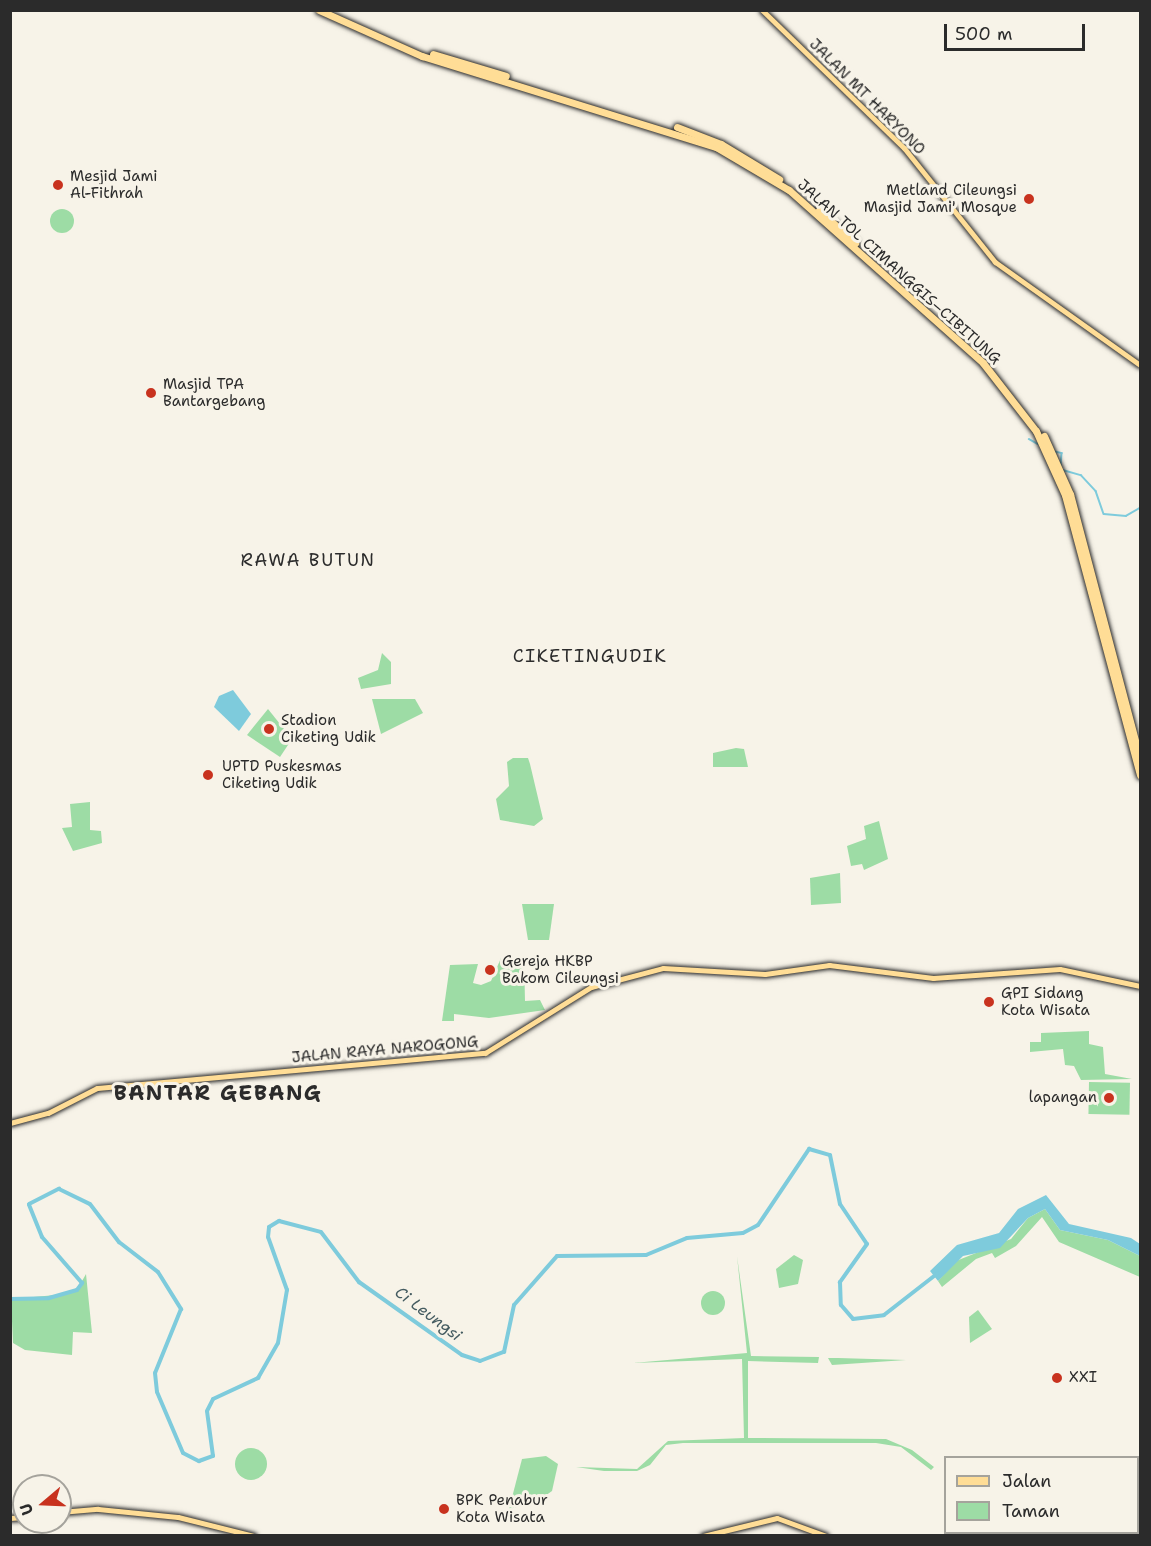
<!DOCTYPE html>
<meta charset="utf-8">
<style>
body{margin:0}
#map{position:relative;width:1151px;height:1546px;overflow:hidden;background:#f7f3e8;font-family:"Shantell Sans",sans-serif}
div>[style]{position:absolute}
.green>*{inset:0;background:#9ddca5;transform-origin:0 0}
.round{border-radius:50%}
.water>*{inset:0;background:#7ecbdc}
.stream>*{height:1.5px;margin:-0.75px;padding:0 0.75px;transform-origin:0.75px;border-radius:0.75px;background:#7ecbdc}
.river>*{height:4px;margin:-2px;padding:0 2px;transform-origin:2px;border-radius:2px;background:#7ecbdc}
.roads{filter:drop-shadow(0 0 2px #2b2b2b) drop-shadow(0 0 2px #2b2b2b)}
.major>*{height:5px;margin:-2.5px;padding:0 2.5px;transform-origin:2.5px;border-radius:2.5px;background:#ffdd96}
.highway>*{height:7px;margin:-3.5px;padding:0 3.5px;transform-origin:3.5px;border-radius:3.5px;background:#ffdd96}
.dots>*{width:16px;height:16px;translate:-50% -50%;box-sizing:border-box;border:3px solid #f7f3e8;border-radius:50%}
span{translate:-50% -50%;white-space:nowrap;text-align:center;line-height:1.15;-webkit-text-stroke:6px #f7f3e8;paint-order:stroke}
.street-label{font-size:15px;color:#2b2b2b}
.poi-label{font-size:15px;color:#2b2b2b}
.left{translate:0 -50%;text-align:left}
.right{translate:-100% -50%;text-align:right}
.water-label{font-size:16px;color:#445b60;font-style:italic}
.quarter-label{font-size:18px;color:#2b2b2b;letter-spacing:1.5px}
.district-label{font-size:21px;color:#2b2b2b;font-weight:700;letter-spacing:1.5px}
.frame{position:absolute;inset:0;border:12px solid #2b2b2b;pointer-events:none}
.legend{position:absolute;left:944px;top:1456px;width:195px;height:78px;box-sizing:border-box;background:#f7f3e8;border:2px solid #a5a39c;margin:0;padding:8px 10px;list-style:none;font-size:18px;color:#2b2b2b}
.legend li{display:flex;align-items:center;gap:12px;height:30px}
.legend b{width:30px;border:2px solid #a5a39c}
.north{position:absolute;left:12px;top:1474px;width:60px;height:60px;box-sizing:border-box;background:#f7f3e8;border:2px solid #a5a39c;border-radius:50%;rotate:251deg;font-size:16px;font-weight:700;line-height:24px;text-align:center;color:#2b2b2b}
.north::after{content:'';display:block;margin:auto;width:21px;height:27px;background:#c8321e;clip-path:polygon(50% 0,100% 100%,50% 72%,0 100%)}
.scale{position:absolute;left:944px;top:24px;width:141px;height:27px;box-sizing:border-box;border:3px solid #2b2b2b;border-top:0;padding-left:8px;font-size:18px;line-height:21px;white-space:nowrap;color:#2b2b2b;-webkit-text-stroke:4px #f7f3e8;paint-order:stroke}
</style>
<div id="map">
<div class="green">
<div class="round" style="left:50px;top:209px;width:24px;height:24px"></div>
<div style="clip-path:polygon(382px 653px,391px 662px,391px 684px,361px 689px,358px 678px,378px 670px)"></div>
<div style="clip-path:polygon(372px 699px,415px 699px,423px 713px,381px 734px)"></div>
<div style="clip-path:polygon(268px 709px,292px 739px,280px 757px,247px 735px)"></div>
<div style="clip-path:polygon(736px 748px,744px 749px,748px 767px,713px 767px,713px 753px)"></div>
<div style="clip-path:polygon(513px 758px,528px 758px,530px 764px,543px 819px,534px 826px,500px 820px,496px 799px,509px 786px,507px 762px)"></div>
<div style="clip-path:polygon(90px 802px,90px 830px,101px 831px,102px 843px,73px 851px,62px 828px,72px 827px,70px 804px)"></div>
<div style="clip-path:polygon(879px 821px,888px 859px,864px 870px,862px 864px,851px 866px,847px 846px,866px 839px,864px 826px)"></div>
<div style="clip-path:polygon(840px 873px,841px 903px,811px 905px,810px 878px)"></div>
<div style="clip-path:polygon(522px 904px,554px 904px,549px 940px,528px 940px)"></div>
<div style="clip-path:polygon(524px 957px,525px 1001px,540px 1000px,545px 1010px,489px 1018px,454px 1014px,454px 1021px,442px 1021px,450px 965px,478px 964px,473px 983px,481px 985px,491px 981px,501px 958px)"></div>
<div style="clip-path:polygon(1089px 1031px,1089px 1044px,1103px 1047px,1105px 1074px,1132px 1079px,1081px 1080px,1074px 1066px,1065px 1065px,1063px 1049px,1030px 1052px,1030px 1042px,1041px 1042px,1041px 1033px)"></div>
<div style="left:1089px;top:1082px;width:41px;height:32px;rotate:1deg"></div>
<div style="clip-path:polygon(1045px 1209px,1060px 1230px,1108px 1240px,1140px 1256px,1140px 1277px,1059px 1242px,1042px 1217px,1016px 1246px,995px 1258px,992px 1253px,976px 1259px,942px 1287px,938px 1281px,956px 1261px,1011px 1239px,1028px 1218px)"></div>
<div style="clip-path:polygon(794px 1255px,803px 1260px,798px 1284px,779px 1288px,776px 1269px)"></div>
<div style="clip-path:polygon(737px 1256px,751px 1356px,819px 1357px,818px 1363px,748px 1361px,748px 1438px,886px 1439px,912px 1450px,934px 1467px,931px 1470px,901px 1447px,876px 1443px,683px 1443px,666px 1445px,650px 1465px,637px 1471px,604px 1471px,576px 1467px,637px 1469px,668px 1441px,744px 1438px,742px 1359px,633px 1363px,747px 1353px)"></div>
<div style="clip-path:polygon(86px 1274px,92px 1333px,73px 1332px,72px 1355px,25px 1350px,13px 1343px,11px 1299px,67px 1294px,77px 1290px)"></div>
<div class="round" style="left:701px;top:1291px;width:24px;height:24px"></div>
<div style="clip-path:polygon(978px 1310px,992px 1329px,970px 1343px,969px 1317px)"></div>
<div style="clip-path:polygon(828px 1358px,838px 1358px,906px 1360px,832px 1365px)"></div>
<div class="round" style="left:235px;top:1448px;width:32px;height:32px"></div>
<div style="clip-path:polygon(546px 1456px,558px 1464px,552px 1491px,535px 1503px,509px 1509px,522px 1459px)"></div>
</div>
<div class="water">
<div style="clip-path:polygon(233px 690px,251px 714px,239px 731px,214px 707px,219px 696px)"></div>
<div style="clip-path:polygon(1046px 1195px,1069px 1224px,1131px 1238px,1140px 1244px,1140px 1256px,1108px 1240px,1060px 1230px,1045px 1209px,1028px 1218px,1000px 1248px,963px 1256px,938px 1281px,930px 1271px,957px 1245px,999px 1233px,1018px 1209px)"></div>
</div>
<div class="stream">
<div style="left:1029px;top:439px;width:10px;rotate:29deg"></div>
<div style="left:1053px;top:451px;width:9px;rotate:13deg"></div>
<div style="left:1062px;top:453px;width:14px;rotate:94deg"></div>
<div style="left:1063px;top:470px;width:19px;rotate:16deg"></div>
<div style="left:1081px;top:475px;width:22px;rotate:47deg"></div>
<div style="left:1096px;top:491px;width:24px;rotate:71deg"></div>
<div style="left:1104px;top:514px;width:22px;rotate:5deg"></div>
<div style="left:1126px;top:516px;width:16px;rotate:-30deg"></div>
</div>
<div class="river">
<div style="left:10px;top:1299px;width:39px;rotate:-1deg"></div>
<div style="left:49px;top:1298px;width:29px;rotate:-16deg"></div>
<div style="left:77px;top:1290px;width:9px;rotate:-54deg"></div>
<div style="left:82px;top:1283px;width:61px;rotate:-131deg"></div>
<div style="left:42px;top:1237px;width:35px;rotate:-112deg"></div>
<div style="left:29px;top:1204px;width:34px;rotate:-27deg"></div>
<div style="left:59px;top:1189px;width:34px;rotate:26deg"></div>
<div style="left:90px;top:1204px;width:48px;rotate:52.7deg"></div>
<div style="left:119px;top:1242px;width:49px;rotate:37.6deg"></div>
<div style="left:158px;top:1272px;width:44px;rotate:58.1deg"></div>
<div style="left:181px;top:1309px;width:69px;rotate:112.1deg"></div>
<div style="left:155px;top:1373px;width:19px;rotate:84deg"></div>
<div style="left:157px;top:1392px;width:66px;rotate:66.9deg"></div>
<div style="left:183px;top:1453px;width:18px;rotate:27deg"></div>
<div style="left:199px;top:1461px;width:15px;rotate:-20deg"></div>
<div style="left:213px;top:1456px;width:45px;rotate:-97.6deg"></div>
<div style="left:207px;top:1411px;width:13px;rotate:-63deg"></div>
<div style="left:213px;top:1399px;width:50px;rotate:-25deg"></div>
<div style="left:258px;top:1378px;width:40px;rotate:-60.3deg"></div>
<div style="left:278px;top:1343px;width:54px;rotate:-80.4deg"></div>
<div style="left:287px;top:1290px;width:56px;rotate:-109.7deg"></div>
<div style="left:268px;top:1237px;width:10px;rotate:-84deg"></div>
<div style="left:269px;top:1227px;width:12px;rotate:-31deg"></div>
<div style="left:279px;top:1221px;width:43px;rotate:14.7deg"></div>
<div style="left:321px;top:1232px;width:63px;rotate:52.8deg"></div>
<div style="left:359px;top:1282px;width:126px;rotate:35.3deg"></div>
<div style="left:462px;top:1355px;width:19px;rotate:18deg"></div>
<div style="left:480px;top:1361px;width:26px;rotate:-21deg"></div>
<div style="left:504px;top:1352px;width:48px;rotate:-78deg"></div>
<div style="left:514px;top:1305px;width:65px;rotate:-48.7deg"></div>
<div style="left:557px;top:1256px;width:89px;rotate:-0.6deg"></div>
<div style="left:646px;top:1255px;width:44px;rotate:-22.5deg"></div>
<div style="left:687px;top:1238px;width:56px;rotate:-5.1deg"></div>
<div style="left:743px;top:1233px;width:17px;rotate:-28deg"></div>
<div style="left:758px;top:1225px;width:92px;rotate:-56.1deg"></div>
<div style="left:809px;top:1149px;width:22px;rotate:16deg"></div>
<div style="left:830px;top:1155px;width:50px;rotate:78.5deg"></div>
<div style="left:840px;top:1204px;width:48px;rotate:56deg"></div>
<div style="left:867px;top:1244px;width:47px;rotate:125.4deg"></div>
<div style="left:840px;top:1282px;width:23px;rotate:88deg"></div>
<div style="left:841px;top:1305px;width:18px;rotate:49deg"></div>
<div style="left:853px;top:1319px;width:31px;rotate:-7deg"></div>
<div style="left:884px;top:1315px;width:68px;rotate:-37.9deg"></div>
</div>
<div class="roads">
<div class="major">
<div style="left:762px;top:10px;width:198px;rotate:44.2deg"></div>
<div style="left:904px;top:148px;width:146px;rotate:51.4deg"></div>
<div style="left:995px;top:262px;width:178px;rotate:35.4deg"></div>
<div style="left:10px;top:1123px;width:39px;rotate:-15deg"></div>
<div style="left:48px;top:1113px;width:55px;rotate:-27deg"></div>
<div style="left:97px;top:1088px;width:390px;rotate:-5.2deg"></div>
<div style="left:485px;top:1053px;width:125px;rotate:-31.9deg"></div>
<div style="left:591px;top:987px;width:74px;rotate:-14.8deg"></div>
<div style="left:663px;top:968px;width:102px;rotate:3.4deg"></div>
<div style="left:765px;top:974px;width:65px;rotate:-8deg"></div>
<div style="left:829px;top:965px;width:105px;rotate:7.1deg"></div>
<div style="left:933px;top:978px;width:127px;rotate:-4.1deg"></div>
<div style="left:1060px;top:969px;width:82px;rotate:12deg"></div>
<div style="left:60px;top:1512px;width:38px;rotate:-5deg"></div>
<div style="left:98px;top:1509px;width:80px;rotate:5.7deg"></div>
<div style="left:178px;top:1517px;width:78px;rotate:14deg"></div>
<div style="left:10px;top:1518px;width:14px;rotate:-4deg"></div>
<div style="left:703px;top:1536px;width:76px;rotate:-13.7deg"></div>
<div style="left:777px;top:1518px;width:52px;rotate:20.2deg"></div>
</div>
<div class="highway">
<div style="left:319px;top:10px;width:113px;rotate:24.1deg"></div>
<div style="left:422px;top:56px;width:308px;rotate:17.2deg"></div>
<div style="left:716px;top:147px;width:85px;rotate:30.5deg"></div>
<div style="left:789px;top:190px;width:260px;rotate:41.7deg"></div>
<div style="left:983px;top:363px;width:86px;rotate:52.1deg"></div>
<div style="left:1036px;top:431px;width:70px;rotate:65.6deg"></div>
<div style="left:1065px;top:495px;width:290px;rotate:75deg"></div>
<div style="left:433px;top:54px;width:76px;rotate:16.8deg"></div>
<div style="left:677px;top:127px;width:47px;rotate:21.1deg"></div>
<div style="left:721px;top:144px;width:68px;rotate:31.1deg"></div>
<div style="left:819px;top:210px;width:49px;rotate:42.5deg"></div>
<div style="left:1044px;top:436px;width:64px;rotate:65.9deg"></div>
<div style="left:1070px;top:494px;width:274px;rotate:75.2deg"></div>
</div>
</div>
<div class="dots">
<div style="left:58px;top:185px;background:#c8321e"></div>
<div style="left:1029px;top:199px;background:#c8321e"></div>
<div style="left:151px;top:393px;background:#c8321e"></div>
<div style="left:269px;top:729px;background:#c8321e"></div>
<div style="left:208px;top:775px;background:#c8321e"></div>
<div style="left:490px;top:970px;background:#c8321e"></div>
<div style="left:989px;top:1002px;background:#c8321e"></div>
<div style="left:1109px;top:1098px;background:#c8321e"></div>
<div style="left:1057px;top:1378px;background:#c8321e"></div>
<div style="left:444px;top:1509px;background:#c8321e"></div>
</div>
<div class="street-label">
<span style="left:867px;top:97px;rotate:45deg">JALAN MT HARYONO</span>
<span style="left:899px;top:272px;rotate:42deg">JALAN TOL CIMANGGIS–CIBITUNG</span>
<span style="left:385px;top:1050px;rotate:-5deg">JALAN RAYA NAROGONG</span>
</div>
<div class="poi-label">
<span class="left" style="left:70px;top:185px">Mesjid Jami<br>Al-Fithrah</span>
<span class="right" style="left:1017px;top:199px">Metland Cileungsi<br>Masjid Jami' Mosque</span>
<span class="left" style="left:163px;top:393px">Masjid TPA<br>Bantargebang</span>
<span class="left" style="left:281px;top:729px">Stadion<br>Ciketing Udik</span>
<span class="left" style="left:222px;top:775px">UPTD Puskesmas<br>Ciketing Udik</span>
<span class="left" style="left:502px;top:970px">Gereja HKBP<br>Bakom Cileungsi</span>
<span class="left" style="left:1001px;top:1002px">GPI Sidang<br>Kota Wisata</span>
<span class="right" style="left:1097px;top:1098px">lapangan</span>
<span class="left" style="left:1069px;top:1378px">XXI</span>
<span class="left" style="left:456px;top:1509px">BPK Penabur<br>Kota Wisata</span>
</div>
<div class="water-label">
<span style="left:428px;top:1314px;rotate:37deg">Ci Leungsi</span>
</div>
<div class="quarter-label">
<span style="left:308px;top:560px">RAWA BUTUN</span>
<span style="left:590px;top:656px">CIKETINGUDIK</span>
</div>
<div class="district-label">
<span style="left:218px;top:1093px">BANTAR GEBANG</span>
</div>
<div class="frame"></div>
<ul class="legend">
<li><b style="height:8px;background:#ffdd96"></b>Jalan</li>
<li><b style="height:16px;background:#9ddca5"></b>Taman</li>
</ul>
<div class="north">U</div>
<div class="scale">500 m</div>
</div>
